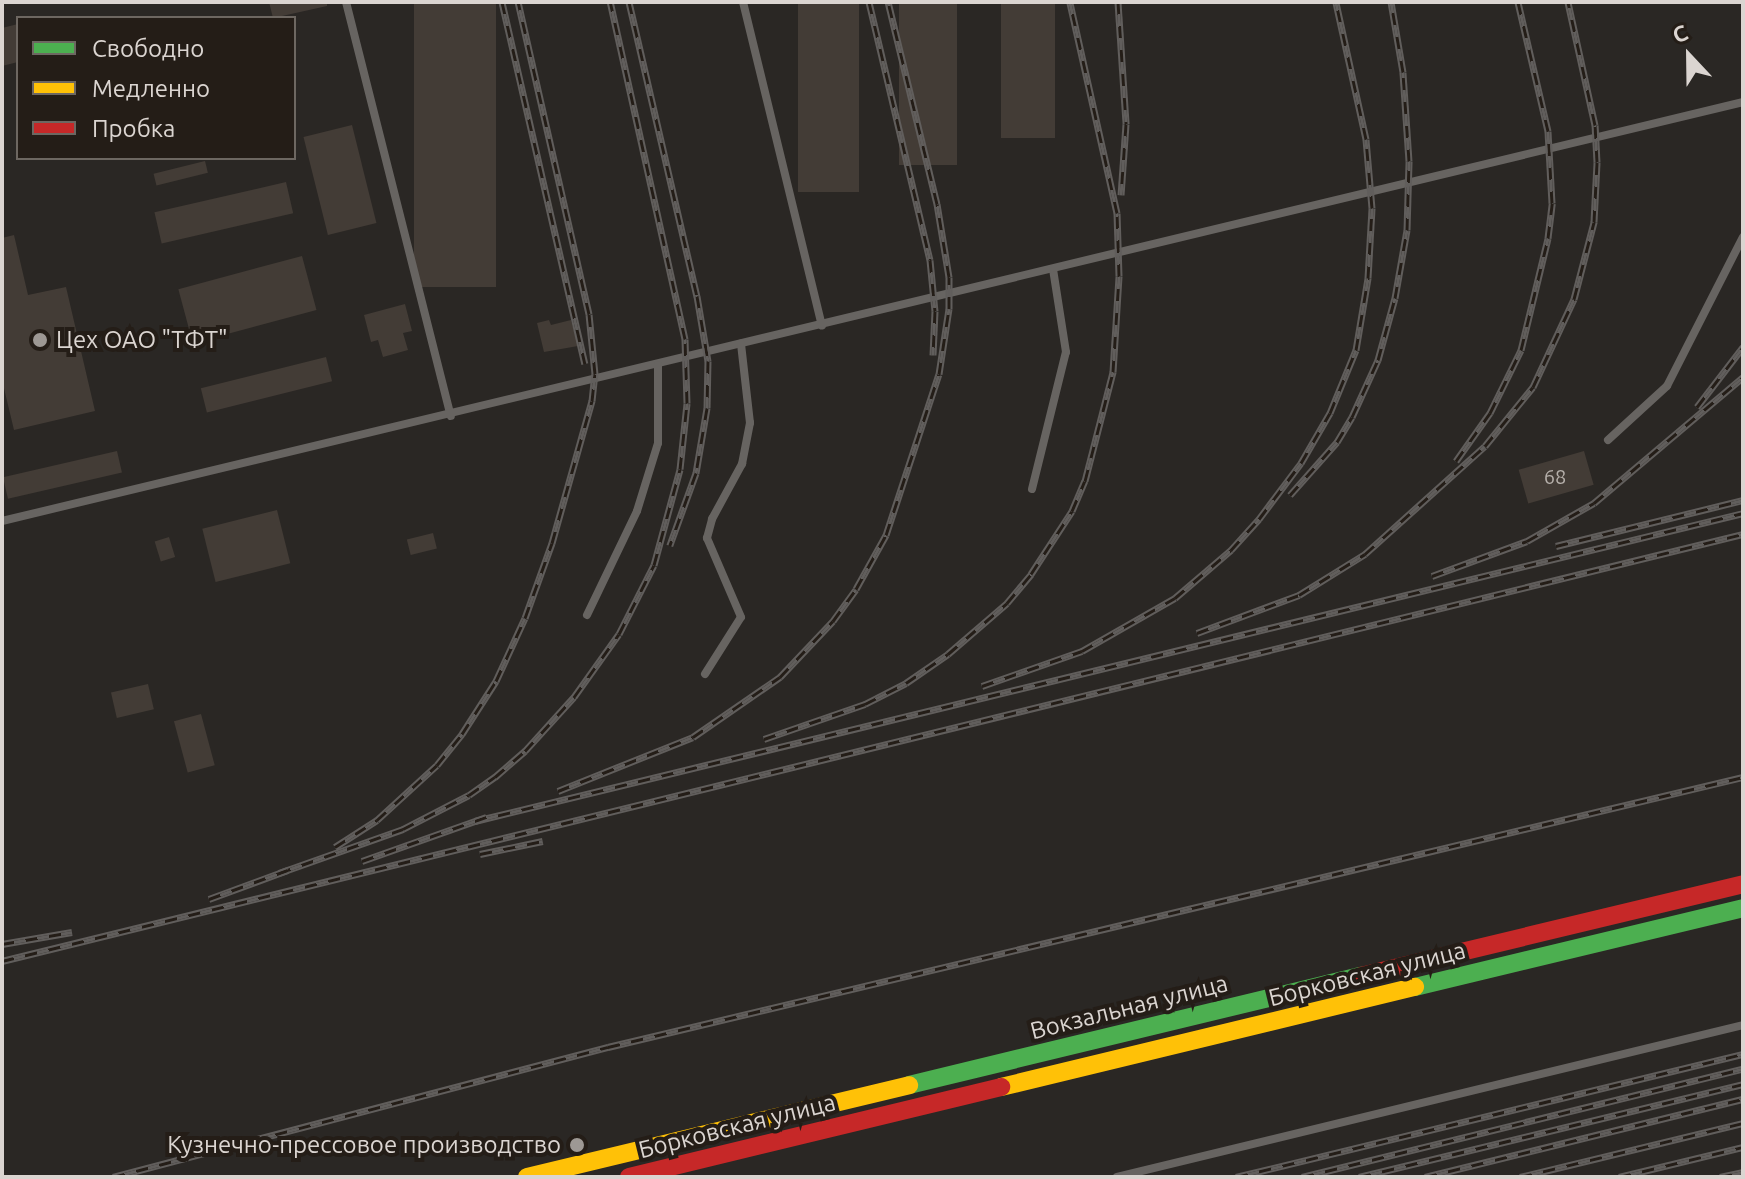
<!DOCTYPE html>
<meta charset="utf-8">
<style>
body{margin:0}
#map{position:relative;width:1745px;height:1179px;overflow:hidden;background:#2a2724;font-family:Ubuntu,sans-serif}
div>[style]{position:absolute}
.building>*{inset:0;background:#433c36;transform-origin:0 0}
.lane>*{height:8px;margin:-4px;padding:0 4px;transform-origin:4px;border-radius:4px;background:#676461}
.fast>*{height:18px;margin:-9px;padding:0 9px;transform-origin:9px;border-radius:9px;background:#4caf50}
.slow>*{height:18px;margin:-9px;padding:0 9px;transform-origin:9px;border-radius:9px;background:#ffc107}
.jam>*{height:18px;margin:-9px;padding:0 9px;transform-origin:9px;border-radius:9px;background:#c62828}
.rail>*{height:7px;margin-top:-3.5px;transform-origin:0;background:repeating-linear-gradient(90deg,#241d17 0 12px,#615e5c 0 24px);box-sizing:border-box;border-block:2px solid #615e5c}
.dots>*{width:22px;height:22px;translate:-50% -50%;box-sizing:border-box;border:4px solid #241d17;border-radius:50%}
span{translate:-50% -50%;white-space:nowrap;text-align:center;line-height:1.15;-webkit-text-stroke:8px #241d17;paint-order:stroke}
.number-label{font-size:20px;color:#b5afaa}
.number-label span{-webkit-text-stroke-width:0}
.poi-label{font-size:24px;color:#dbd5d1}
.left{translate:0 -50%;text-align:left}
.right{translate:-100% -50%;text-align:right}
.street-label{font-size:24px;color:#dbd5d1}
.frame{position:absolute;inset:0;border:4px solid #dbd5d1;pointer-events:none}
.legend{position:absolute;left:16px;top:16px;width:280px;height:144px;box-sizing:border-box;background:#241d17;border:2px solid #6d6761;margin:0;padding:10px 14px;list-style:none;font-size:24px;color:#dbd5d1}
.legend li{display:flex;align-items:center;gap:16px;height:40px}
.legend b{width:40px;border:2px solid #6d6761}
.north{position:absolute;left:1649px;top:16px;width:80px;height:80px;-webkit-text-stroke:6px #241d17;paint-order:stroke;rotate:338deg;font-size:22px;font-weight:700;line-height:32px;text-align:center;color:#dbd5d1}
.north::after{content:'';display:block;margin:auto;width:28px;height:36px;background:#dbd5d1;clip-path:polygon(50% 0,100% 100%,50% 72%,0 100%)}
</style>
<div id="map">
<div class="building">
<div style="clip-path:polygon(269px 2px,327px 2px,327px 6px,273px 18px)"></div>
<div style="left:414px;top:2px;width:82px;height:285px"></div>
<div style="left:798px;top:2px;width:61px;height:190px"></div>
<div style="left:899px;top:2px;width:58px;height:163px"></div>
<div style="left:1001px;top:2px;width:54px;height:136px"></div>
<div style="clip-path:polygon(18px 24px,18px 62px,2px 66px,2px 28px)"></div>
<div style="left:352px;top:125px;width:101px;height:50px;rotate:76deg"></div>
<div style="left:205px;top:161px;width:12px;height:53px;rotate:76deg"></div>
<div style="left:286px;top:182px;width:32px;height:135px;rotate:77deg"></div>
<div style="clip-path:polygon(14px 235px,28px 295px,66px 287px,95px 411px,14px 430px,2px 380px,2px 238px)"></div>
<div style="left:302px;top:256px;width:56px;height:128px;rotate:75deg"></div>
<div style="clip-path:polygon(405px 304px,412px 331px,403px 333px,408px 350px,383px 357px,378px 340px,371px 342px,364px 315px)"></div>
<div style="clip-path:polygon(549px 320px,551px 325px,571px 320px,578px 346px,544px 352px,537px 323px)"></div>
<div style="left:326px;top:357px;width:25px;height:129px;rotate:76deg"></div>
<div style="left:117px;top:451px;width:22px;height:117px;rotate:77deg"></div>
<div style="left:1584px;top:451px;width:35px;height:68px;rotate:74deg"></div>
<div style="left:277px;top:510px;width:55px;height:77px;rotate:76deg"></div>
<div style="left:433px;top:533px;width:16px;height:27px;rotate:76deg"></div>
<div style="left:169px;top:537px;width:21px;height:15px;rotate:73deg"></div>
<div style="left:148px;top:684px;width:26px;height:38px;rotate:77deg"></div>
<div style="left:201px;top:714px;width:53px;height:28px;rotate:75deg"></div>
</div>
<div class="lane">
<div style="left:346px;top:2px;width:427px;rotate:75.8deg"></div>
<div style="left:743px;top:2px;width:333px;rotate:76.3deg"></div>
<div style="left:1608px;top:440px;width:80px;rotate:-42.5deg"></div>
<div style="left:1667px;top:386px;width:167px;rotate:-63deg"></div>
<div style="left:1032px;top:489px;width:141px;rotate:-76.1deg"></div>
<div style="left:1066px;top:352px;width:84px;rotate:-98.9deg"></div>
<div style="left:2px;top:521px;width:1791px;rotate:-13.53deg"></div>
<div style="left:587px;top:615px;width:115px;rotate:-64.3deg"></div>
<div style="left:637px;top:511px;width:71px;rotate:-72.8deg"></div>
<div style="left:658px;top:443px;width:78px;rotate:-90deg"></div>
<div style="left:705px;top:674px;width:67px;rotate:-57.7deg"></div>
<div style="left:741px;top:617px;width:86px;rotate:-113.3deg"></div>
<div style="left:707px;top:538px;width:20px;rotate:-75deg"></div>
<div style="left:712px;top:519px;width:63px;rotate:-61.4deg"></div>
<div style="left:742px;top:464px;width:42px;rotate:-79deg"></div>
<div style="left:750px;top:423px;width:80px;rotate:-96.5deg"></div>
<div style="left:1117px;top:1177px;width:644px;rotate:-13.65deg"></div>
</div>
<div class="fast">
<div style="left:1415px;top:987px;width:337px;rotate:-13.5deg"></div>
<div style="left:909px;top:1085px;width:465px;rotate:-13.6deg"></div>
</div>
<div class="slow">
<div style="left:1001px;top:1087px;width:426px;rotate:-13.6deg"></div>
<div style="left:527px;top:1177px;width:393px;rotate:-13.5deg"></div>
</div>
<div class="jam">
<div style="left:1361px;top:976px;width:393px;rotate:-13.5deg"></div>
<div style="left:629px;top:1177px;width:383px;rotate:-13.6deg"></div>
</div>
<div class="rail">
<div style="left:502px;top:2px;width:371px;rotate:77.1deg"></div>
<div style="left:629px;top:2px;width:302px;rotate:77deg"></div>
<div style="left:697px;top:296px;width:66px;rotate:80.4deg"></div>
<div style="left:708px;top:361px;width:47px;rotate:91.2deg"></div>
<div style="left:707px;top:408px;width:66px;rotate:99.6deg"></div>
<div style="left:696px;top:473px;width:77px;rotate:109.9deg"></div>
<div style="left:869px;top:2px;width:265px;rotate:76.7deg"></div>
<div style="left:930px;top:260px;width:51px;rotate:84.4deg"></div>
<div style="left:935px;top:311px;width:44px;rotate:92.6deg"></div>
<div style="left:1118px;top:2px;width:122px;rotate:86.2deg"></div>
<div style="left:1126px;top:124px;width:71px;rotate:94deg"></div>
<div style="left:1697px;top:407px;width:76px;rotate:-52.5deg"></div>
<div style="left:1456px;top:461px;width:59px;rotate:-54.7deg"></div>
<div style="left:1490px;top:413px;width:70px;rotate:-63.8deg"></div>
<div style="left:1521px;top:350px;width:115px;rotate:-76.4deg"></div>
<div style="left:1548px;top:238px;width:35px;rotate:-83deg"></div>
<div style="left:1552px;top:203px;width:72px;rotate:-93.2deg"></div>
<div style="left:1548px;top:131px;width:132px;rotate:-103.1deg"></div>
<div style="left:1290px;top:495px;width:71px;rotate:-48.4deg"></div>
<div style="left:1337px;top:442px;width:29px;rotate:-59deg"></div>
<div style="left:1352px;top:417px;width:63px;rotate:-65.5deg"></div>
<div style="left:1378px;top:360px;width:64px;rotate:-74.7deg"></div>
<div style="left:1395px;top:298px;width:69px;rotate:-80deg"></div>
<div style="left:1407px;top:230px;width:69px;rotate:-88.3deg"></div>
<div style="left:1409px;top:161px;width:89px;rotate:-93.9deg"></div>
<div style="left:1403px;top:72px;width:71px;rotate:-99.7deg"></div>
<div style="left:1556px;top:546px;width:193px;rotate:-13.8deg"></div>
<div style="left:1432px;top:576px;width:101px;rotate:-20.2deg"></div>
<div style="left:1527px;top:541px;width:77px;rotate:-29.6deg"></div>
<div style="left:1594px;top:503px;width:195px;rotate:-40.2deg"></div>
<div style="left:1197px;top:633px;width:109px;rotate:-20.4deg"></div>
<div style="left:1299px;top:595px;width:78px;rotate:-31.8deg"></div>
<div style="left:1365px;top:554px;width:161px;rotate:-42deg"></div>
<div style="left:1485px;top:446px;width:76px;rotate:-50.9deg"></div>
<div style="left:1533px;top:387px;width:97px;rotate:-65deg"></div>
<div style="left:1574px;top:299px;width:80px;rotate:-75.4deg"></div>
<div style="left:1594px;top:222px;width:60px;rotate:-87.1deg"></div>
<div style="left:1597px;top:162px;width:37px;rotate:-93deg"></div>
<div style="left:1595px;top:125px;width:126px;rotate:-102.4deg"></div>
<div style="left:982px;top:686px;width:106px;rotate:-19.3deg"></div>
<div style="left:1082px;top:651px;width:107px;rotate:-29.7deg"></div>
<div style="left:1175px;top:598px;width:74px;rotate:-40.6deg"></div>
<div style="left:1231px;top:550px;width:42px;rotate:-47.9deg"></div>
<div style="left:1259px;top:519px;width:70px;rotate:-53.1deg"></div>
<div style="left:1301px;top:463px;width:58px;rotate:-59.9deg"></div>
<div style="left:1330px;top:413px;width:68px;rotate:-67.6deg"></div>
<div style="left:1356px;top:350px;width:73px;rotate:-80.5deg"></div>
<div style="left:1368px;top:278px;width:70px;rotate:-86.7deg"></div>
<div style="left:1372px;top:208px;width:69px;rotate:-95deg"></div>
<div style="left:1366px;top:139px;width:140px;rotate:-102.4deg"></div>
<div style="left:764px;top:739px;width:107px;rotate:-19.1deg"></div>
<div style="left:865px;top:704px;width:46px;rotate:-27.1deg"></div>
<div style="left:906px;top:683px;width:51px;rotate:-34.6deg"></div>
<div style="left:948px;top:654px;width:78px;rotate:-40.8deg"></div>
<div style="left:1007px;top:603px;width:38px;rotate:-50deg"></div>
<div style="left:1031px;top:574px;width:75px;rotate:-56.9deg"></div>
<div style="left:1072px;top:511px;width:33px;rotate:-67deg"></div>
<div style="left:1085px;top:481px;width:113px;rotate:-75.6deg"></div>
<div style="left:1113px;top:372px;width:96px;rotate:-86.4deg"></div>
<div style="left:1119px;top:276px;width:63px;rotate:-91.8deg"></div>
<div style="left:1117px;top:213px;width:216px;rotate:-102.6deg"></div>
<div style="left:558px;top:791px;width:145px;rotate:-21.8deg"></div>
<div style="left:693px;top:737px;width:106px;rotate:-34.6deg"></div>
<div style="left:780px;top:677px;width:77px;rotate:-46.6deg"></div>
<div style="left:833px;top:621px;width:39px;rotate:-54deg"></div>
<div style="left:856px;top:589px;width:62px;rotate:-60.9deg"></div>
<div style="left:886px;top:535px;width:169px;rotate:-71.8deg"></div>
<div style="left:939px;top:374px;width:66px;rotate:-81.3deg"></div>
<div style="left:949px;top:309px;width:32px;rotate:-90deg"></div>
<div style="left:949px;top:277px;width:74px;rotate:-99.3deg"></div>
<div style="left:937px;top:204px;width:208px;rotate:-103.6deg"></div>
<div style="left:475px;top:821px;width:1305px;rotate:-13.65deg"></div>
<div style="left:335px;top:847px;width:50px;rotate:-32.7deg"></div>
<div style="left:377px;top:820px;width:81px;rotate:-42.5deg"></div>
<div style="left:437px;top:765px;width:40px;rotate:-51deg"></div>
<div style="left:462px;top:734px;width:63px;rotate:-57.3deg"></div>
<div style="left:496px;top:681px;width:69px;rotate:-65.3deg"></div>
<div style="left:525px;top:618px;width:80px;rotate:-70.2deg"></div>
<div style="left:552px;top:543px;width:148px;rotate:-74.3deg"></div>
<div style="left:592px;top:401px;width:27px;rotate:-84deg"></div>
<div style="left:595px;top:374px;width:60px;rotate:-95.7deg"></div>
<div style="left:589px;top:314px;width:320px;rotate:-102.8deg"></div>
<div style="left:480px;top:854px;width:64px;rotate:-11.7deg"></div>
<div style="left:362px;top:861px;width:132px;rotate:-19.5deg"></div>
<div style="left:279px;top:873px;width:132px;rotate:-19.5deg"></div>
<div style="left:403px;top:829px;width:74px;rotate:-27.3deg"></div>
<div style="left:469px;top:795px;width:32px;rotate:-35deg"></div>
<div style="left:495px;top:777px;width:40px;rotate:-41deg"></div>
<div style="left:525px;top:751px;width:73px;rotate:-47.8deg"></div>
<div style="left:574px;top:697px;width:77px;rotate:-54.5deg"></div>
<div style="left:619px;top:634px;width:77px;rotate:-63.1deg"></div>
<div style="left:654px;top:565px;width:99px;rotate:-74.8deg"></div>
<div style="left:680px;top:469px;width:66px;rotate:-83.9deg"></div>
<div style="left:687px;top:403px;width:64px;rotate:-91.8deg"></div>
<div style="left:685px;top:339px;width:345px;rotate:-102.5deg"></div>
<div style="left:209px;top:899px;width:84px;rotate:-20.2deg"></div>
<div style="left:2px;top:944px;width:71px;rotate:-9.7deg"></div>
<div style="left:2px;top:961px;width:1793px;rotate:-13.78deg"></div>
<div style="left:113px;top:1177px;width:512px;rotate:-14.72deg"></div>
<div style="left:608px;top:1047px;width:1167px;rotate:-13.38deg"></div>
<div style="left:1236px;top:1177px;width:522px;rotate:-13.64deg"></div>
<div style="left:1302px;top:1177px;width:454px;rotate:-13.8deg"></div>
<div style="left:1359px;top:1177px;width:395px;rotate:-13.6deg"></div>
<div style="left:1425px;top:1177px;width:327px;rotate:-13.8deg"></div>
<div style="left:1520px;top:1177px;width:229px;rotate:-13.6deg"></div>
<div style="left:1619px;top:1177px;width:128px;rotate:-13.6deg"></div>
<div style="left:1720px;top:1177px;width:24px;rotate:-12deg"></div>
</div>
<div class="dots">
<div style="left:40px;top:340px;background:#9d9894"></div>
<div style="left:577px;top:1145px;background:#9d9894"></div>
</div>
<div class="number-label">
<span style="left:1555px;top:476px">68</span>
</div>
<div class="poi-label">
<span class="left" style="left:56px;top:340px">Цех ОАО "ТФТ"</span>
<span class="right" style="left:561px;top:1145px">Кузнечно-прессовое производство</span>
</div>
<div class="street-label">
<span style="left:1367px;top:974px;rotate:-14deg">Борковская улица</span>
<span style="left:1129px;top:1007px;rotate:-14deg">Вокзальная улица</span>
<span style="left:737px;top:1126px;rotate:-14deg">Борковская улица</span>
</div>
<div class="frame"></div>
<ul class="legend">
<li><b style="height:10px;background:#4caf50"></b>Свободно</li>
<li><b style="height:10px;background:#ffc107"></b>Медленно</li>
<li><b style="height:10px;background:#c62828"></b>Пробка</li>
</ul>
<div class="north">С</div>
</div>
